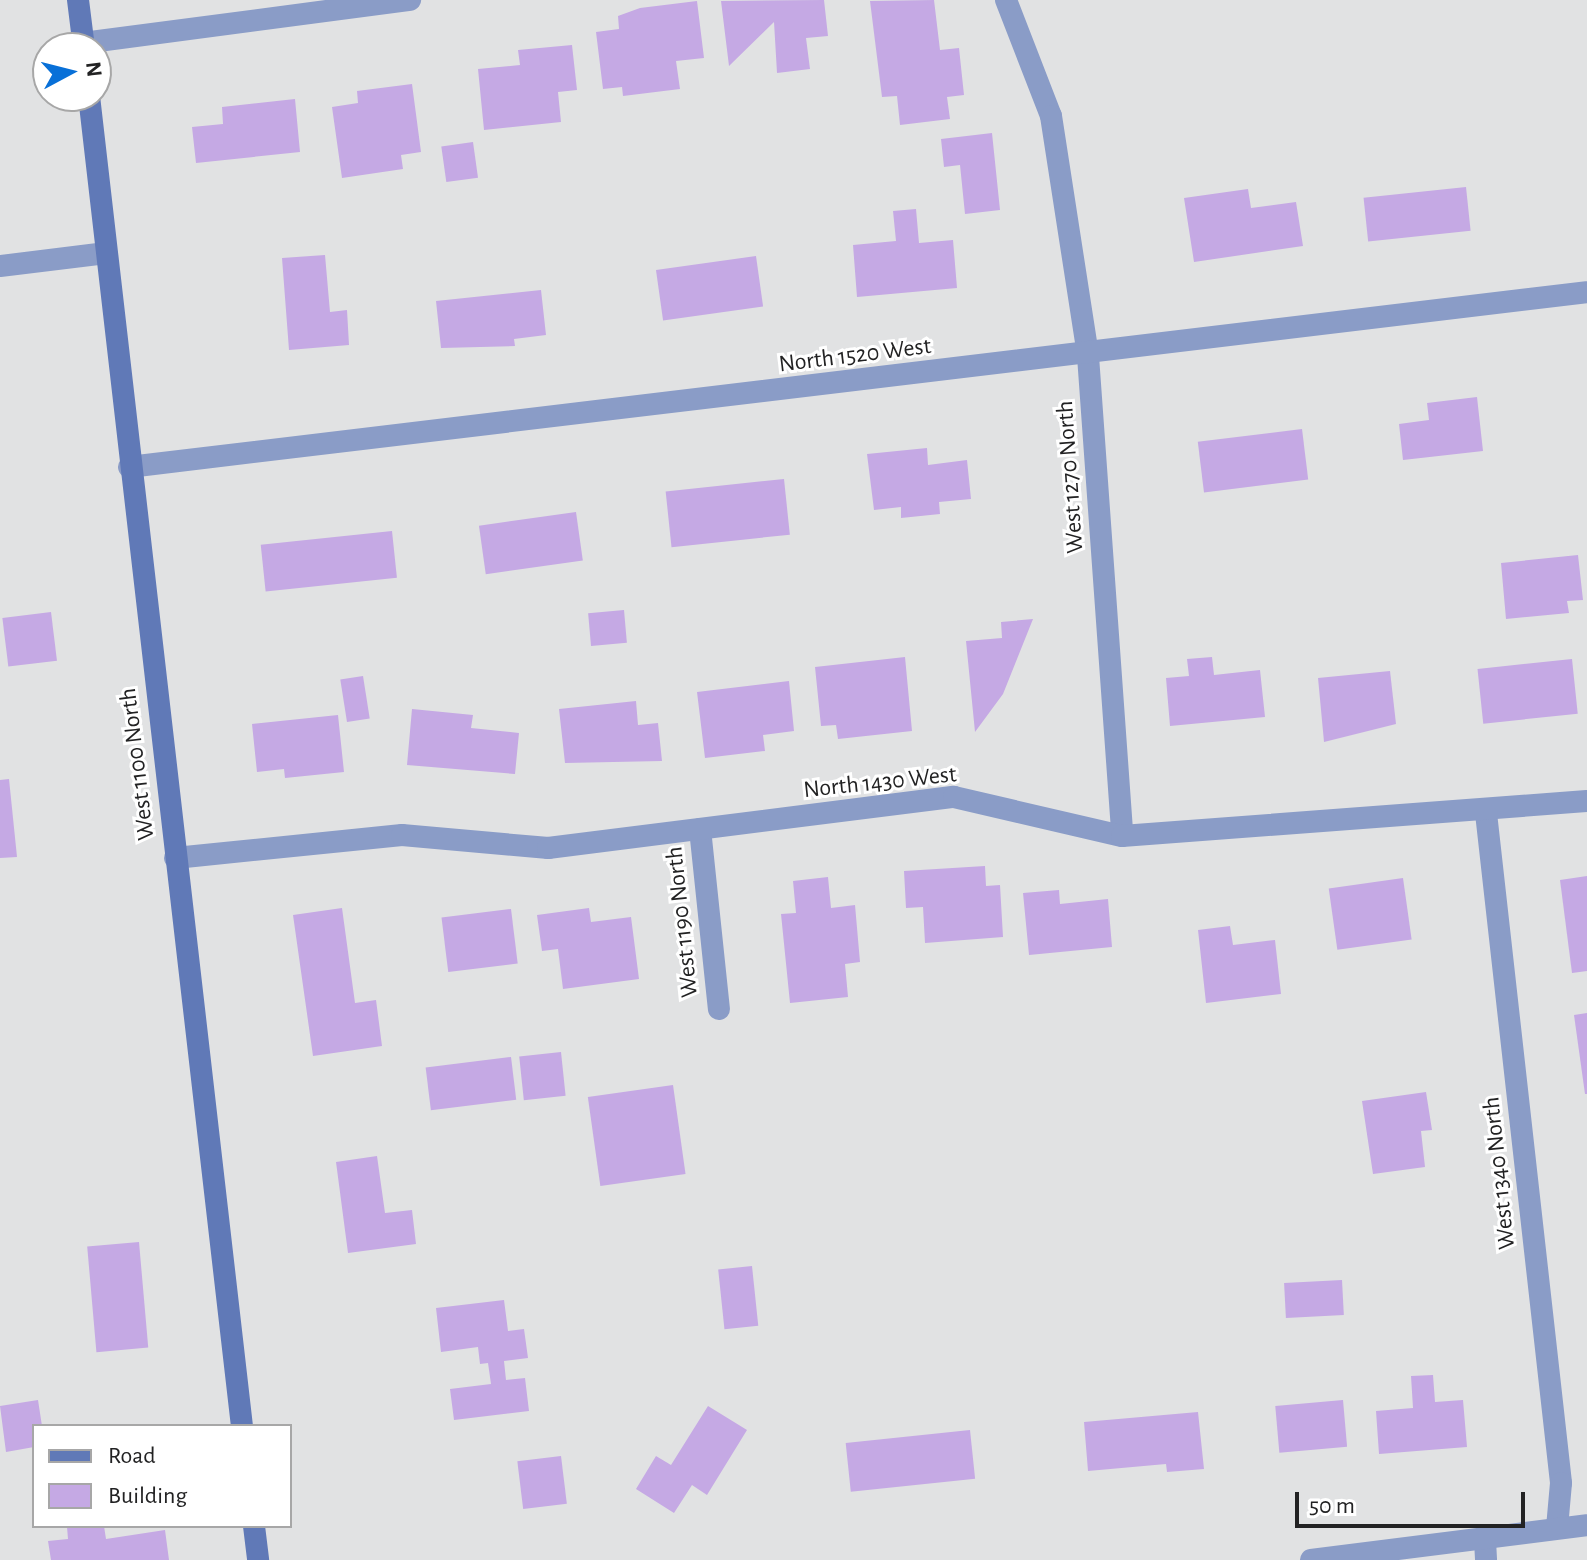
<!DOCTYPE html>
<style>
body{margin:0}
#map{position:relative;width:1587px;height:1560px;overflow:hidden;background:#e1e2e3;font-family:"Alegreya Sans",sans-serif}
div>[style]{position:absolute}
.building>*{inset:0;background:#c5a9e4;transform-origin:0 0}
.minor>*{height:22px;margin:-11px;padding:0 11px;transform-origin:11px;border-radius:11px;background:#8a9cc7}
.tertiary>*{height:22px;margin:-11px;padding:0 11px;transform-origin:11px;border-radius:11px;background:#8a9cc7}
.secondary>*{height:22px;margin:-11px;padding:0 11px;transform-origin:11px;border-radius:11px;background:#6079b7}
span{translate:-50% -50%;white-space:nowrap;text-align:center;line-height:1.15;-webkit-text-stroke:6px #fff;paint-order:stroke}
.street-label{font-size:24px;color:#222223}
.legend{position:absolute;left:32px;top:1424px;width:260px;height:104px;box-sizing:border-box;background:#fff;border:2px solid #a7a7a7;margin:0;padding:10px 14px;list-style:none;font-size:24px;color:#222223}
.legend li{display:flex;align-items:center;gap:16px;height:40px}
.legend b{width:40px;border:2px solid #a7a7a7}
.north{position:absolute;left:32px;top:32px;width:80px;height:80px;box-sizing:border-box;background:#fff;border:2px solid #a7a7a7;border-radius:50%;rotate:83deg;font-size:22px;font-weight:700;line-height:32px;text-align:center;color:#222223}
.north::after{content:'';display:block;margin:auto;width:28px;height:36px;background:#0870d8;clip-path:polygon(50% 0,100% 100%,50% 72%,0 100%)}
.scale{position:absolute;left:1295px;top:1492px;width:230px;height:36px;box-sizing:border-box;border:4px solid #222223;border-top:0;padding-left:10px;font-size:24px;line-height:28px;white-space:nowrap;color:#222223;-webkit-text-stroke:6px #fff;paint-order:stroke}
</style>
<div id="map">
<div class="building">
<div style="clip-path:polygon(824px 0,828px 36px,806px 38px,810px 69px,777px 73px,774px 22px,729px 66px,721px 1px)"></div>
<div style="clip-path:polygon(934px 0,940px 50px,959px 48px,964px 95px,947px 97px,950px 119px,900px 125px,897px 96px,882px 97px,870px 1px)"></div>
<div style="clip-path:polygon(697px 1px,704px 58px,676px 61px,680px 89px,623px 96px,622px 87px,603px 89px,596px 32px,619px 29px,618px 16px,640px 8px)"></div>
<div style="clip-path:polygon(572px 45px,577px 90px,558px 92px,561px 122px,484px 130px,478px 69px,520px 65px,518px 50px)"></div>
<div style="clip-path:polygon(412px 84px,421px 152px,401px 155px,403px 169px,342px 178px,332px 107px,358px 103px,357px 91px)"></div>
<div style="clip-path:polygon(295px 99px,300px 152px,196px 163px,192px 127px,223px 124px,222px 107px)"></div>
<div style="clip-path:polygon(992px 133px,1000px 210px,965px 214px,960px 165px,944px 167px,941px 139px)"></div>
<div style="left:473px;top:142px;width:36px;height:32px;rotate:82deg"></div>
<div style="left:1466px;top:187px;width:44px;height:103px;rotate:84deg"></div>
<div style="clip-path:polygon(1248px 189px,1251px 208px,1296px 202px,1303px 246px,1194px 262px,1184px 198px)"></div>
<div style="clip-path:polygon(916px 209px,919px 243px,953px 240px,957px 288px,857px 297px,853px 245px,896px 241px,893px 211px)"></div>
<div style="clip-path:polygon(325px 255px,330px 312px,347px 310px,349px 345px,289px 350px,282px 258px)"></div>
<div style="left:756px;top:256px;width:51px;height:101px;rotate:82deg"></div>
<div style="clip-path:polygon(541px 290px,546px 335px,514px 339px,515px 346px,441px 348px,436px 301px)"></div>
<div style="clip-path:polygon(1477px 397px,1483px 451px,1403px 460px,1399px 424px,1429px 420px,1427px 403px)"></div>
<div style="left:1302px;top:429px;width:51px;height:105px;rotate:83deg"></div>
<div style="clip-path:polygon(927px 448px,928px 465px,967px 460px,971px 499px,939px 502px,940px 514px,901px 518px,901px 507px,874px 510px,867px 454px)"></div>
<div style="left:784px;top:479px;width:56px;height:119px;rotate:84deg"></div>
<div style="left:576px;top:512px;width:49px;height:98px;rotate:82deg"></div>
<div style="left:392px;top:531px;width:47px;height:132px;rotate:84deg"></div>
<div style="clip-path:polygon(1578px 555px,1583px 600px,1567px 601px,1569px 613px,1506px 619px,1501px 563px)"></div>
<div style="left:624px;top:610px;width:33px;height:36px;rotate:85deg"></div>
<div style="left:51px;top:612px;width:49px;height:49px;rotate:83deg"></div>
<div style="clip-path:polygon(1033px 619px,1003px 694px,975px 732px,966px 641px,1002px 638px,1001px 622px)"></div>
<div style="clip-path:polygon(905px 657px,912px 731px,838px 739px,836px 725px,821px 726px,815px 667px)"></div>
<div style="clip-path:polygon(1212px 657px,1214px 675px,1260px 670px,1265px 717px,1170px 726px,1166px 678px,1189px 676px,1187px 659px)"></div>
<div style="left:1572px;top:659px;width:55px;height:95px;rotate:84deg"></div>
<div style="clip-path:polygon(1390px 671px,1396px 724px,1324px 742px,1318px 678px)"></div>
<div style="left:363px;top:676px;width:43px;height:23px;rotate:81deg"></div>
<div style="clip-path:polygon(789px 681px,794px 731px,763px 735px,765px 751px,705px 758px,697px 692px)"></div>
<div style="clip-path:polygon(636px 701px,638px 725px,658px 723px,662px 761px,565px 763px,559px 709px)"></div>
<div style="clip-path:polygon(412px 709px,473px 715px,471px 728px,519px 733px,515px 774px,407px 765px)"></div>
<div style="clip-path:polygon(338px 715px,344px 772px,285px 778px,284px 769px,257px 772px,252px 724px)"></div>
<div style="clip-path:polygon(9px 779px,17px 857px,0 858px,0 780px)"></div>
<div style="clip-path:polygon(985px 866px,986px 886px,1000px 885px,1003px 937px,925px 943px,923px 907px,906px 908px,904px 871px)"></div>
<div style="clip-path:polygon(1587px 876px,1587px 971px,1572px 973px,1560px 880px)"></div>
<div style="clip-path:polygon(828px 877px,831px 908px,855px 905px,860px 962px,845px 964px,848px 997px,790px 1003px,781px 914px,796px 913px,793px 881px)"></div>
<div style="left:1403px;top:878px;width:62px;height:75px;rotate:82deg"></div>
<div style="clip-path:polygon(1059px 890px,1060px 904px,1108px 899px,1112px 947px,1029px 955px,1023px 893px)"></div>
<div style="clip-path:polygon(342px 908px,355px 1003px,376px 1000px,382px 1046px,313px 1056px,293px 915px)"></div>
<div style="clip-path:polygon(589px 908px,591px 922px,631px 917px,639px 979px,563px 989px,558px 949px,542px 951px,537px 915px)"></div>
<div style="left:511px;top:909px;width:55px;height:70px;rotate:83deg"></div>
<div style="clip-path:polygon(1230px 926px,1233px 945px,1275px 940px,1281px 994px,1206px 1003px,1198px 930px)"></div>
<div style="clip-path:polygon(1587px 1013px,1587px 1094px,1585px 1094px,1574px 1015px)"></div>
<div style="left:561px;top:1052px;width:44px;height:42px;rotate:84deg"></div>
<div style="left:511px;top:1057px;width:43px;height:86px;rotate:83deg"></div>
<div style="left:673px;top:1085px;width:90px;height:86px;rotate:82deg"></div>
<div style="clip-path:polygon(1426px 1092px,1432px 1130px,1421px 1131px,1425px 1167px,1373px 1174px,1362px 1101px)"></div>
<div style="clip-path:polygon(377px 1156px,385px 1213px,412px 1210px,416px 1244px,348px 1253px,336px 1162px)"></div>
<div style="left:139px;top:1242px;width:106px;height:52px;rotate:85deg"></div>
<div style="left:752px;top:1266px;width:60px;height:34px;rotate:84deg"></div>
<div style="left:1342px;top:1280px;width:35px;height:58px;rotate:87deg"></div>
<div style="clip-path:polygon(504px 1300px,508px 1331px,524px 1329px,528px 1358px,504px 1361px,506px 1380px,525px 1378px,529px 1411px,454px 1420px,450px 1389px,491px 1384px,488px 1363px,480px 1364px,478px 1347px,441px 1352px,436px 1308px)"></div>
<div style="clip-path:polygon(1433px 1375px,1435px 1402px,1463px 1400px,1467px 1447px,1379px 1454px,1376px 1411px,1413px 1408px,1411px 1376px)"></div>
<div style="clip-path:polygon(38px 1400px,42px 1426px,34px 1426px,34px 1447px,6px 1452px,0 1406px)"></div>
<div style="left:1343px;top:1400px;width:47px;height:68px;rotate:85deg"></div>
<div style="clip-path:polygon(708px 1406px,747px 1430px,707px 1495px,692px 1485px,674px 1513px,636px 1489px,656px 1456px,671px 1465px)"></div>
<div style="clip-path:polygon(1198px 1412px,1204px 1469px,1167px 1472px,1166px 1464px,1088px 1471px,1084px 1422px)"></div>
<div style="left:970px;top:1430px;width:49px;height:125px;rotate:84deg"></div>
<div style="left:561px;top:1456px;width:48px;height:44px;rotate:83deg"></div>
<div style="clip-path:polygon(76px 1526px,104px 1526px,106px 1539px,165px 1530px,169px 1560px,51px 1560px,48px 1541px,68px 1539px,67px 1527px)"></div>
</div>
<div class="minor">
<div style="left:1006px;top:0;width:124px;rotate:68.8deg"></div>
<div style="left:1051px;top:116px;width:243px;rotate:81.2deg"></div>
<div style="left:1088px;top:356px;width:481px;rotate:85.9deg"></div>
<div style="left:83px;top:43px;width:330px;rotate:-7.5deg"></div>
<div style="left:0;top:266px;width:107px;rotate:-7deg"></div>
<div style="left:129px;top:467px;width:1468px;rotate:-6.84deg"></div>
<div style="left:1486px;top:813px;width:674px;rotate:83.61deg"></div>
<div style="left:1561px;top:1483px;width:45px;rotate:95.1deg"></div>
<div style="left:700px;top:829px;width:181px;rotate:84deg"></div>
<div style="left:175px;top:858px;width:228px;rotate:-5.8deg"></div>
<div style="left:402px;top:835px;width:147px;rotate:5.1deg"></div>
<div style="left:548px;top:848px;width:409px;rotate:-7.2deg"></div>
<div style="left:954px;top:797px;width:172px;rotate:13.1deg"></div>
<div style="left:1122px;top:836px;width:466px;rotate:-4.3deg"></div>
<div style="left:1485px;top:1540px;width:20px;rotate:87deg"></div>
</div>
<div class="tertiary">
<div style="left:1311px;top:1560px;width:278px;rotate:-7.2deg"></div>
</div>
<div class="secondary">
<div style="left:78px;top:0;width:48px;rotate:82.9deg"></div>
<div style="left:89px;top:96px;width:1339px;rotate:83.44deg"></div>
<div style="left:254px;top:1526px;width:34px;rotate:83deg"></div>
</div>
<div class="street-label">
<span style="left:855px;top:356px;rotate:-7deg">North 1520 West</span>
<span style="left:1071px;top:477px;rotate:-94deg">West 1270 North</span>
<span style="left:138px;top:764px;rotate:-97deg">West 1100 North</span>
<span style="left:880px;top:783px;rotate:-6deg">North 1430 West</span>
<span style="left:683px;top:922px;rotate:-96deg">West 1190 North</span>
<span style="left:1500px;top:1173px;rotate:-96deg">West 1340 North</span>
</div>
<ul class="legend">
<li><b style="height:10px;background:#6079b7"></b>Road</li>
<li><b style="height:22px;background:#c5a9e4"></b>Building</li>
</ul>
<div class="north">N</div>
<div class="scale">50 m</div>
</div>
